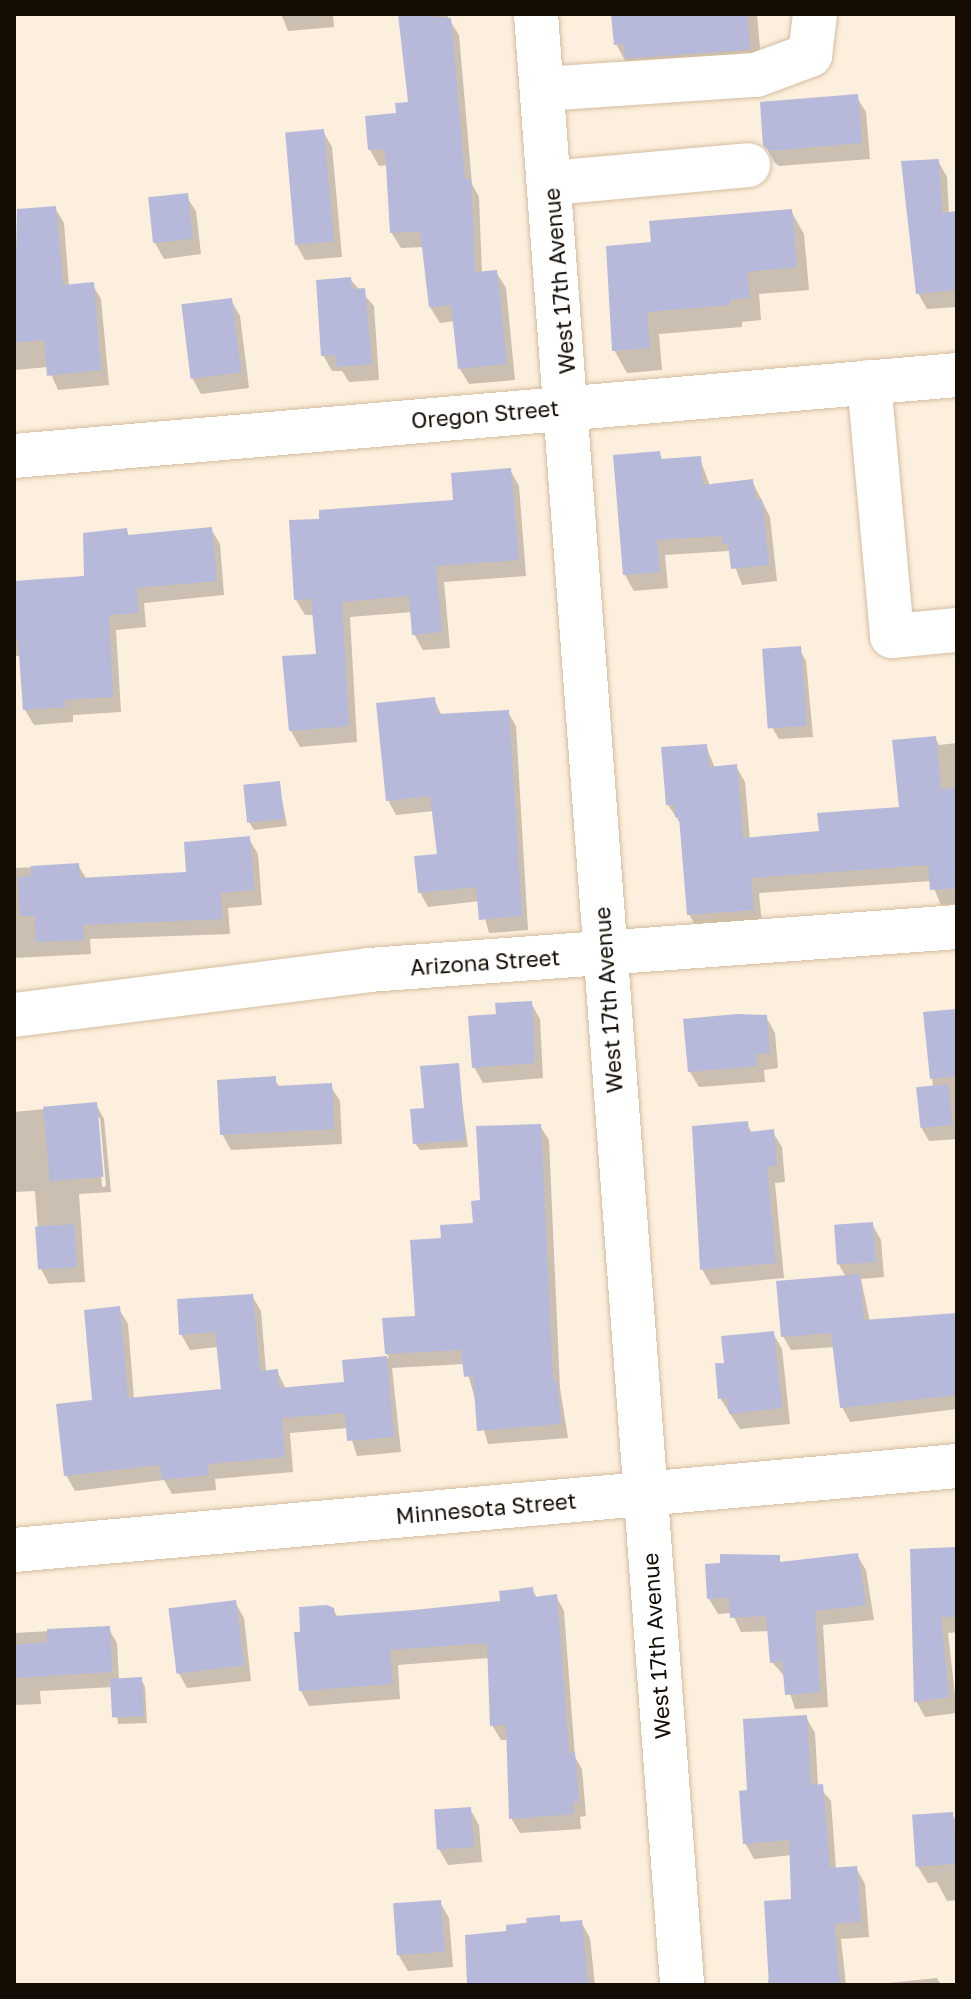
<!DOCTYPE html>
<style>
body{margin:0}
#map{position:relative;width:971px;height:1999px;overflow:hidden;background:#fdefdd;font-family:"Golos Text",sans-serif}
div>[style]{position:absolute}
.shadow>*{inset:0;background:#0003}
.building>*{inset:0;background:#b7b9db;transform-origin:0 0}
.roads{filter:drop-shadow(0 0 2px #d4bda0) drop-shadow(0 0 2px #d4bda0)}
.minor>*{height:44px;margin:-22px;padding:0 22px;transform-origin:22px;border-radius:22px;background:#fff}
.major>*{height:44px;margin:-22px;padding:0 22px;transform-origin:22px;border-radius:22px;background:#fff}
span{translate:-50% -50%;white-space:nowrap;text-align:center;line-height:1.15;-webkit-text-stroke:8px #fff;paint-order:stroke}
.street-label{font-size:22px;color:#150d04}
.frame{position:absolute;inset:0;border:16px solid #150d04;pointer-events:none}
</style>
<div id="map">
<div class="shadow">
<div style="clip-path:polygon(281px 14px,333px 14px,334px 27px,288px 31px)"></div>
<div style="clip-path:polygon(400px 14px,446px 14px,459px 35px,472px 184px,479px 197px,482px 273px,496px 272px,506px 288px,515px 380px,469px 384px,460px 369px,455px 321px,440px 323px,430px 307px,424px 247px,401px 248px,391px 232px,388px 165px,379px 166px,370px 150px,411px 103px)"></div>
<div style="clip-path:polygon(613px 14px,757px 14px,762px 72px,628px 66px,616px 44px)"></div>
<div style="clip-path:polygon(856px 96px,866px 112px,870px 159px,779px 166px,774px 162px,765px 145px)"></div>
<div style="clip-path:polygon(323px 131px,332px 147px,342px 257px,305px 260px,296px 244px)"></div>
<div style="clip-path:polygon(938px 161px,947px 177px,949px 214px,957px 213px,957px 307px,927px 309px,918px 293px)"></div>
<div style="clip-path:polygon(186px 196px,196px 211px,201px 254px,164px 259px,155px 243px)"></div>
<div style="clip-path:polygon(55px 208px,64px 223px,69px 286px,92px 284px,101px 299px,109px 385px,58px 390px,48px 367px,14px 370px,14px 272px,24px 271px)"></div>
<div style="clip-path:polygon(791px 211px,804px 234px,809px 290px,759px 294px,761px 320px,742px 322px,742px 327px,659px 334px,662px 370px,627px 373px,614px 350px,653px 244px)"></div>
<div style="clip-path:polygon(350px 279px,374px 306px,379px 380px,349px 382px,342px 371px,332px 371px,323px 355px)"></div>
<div style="clip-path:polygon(231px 300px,240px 316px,249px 388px,201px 394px,192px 378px)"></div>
<div style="clip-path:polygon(659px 453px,663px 461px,700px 459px,710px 486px,752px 481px,770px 517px,777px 581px,742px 585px,729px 551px,665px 555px,668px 588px,634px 591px,625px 575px)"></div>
<div style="clip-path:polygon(510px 470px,519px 486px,526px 576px,444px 582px,450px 648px,423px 650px,414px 634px,412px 612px,350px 617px,357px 742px,300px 747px,291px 731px,318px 655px,314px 615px,305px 615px,296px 600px,322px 520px,455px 501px)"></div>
<div style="clip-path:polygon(211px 529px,220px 544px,224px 595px,144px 603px,146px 627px,116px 630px,121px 712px,73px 715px,73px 722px,34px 725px,25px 710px,21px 656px,14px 656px,14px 584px,86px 578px,126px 531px,130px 537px)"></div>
<div style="clip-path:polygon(799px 648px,806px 661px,813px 737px,779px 739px,772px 727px)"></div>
<div style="clip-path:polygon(434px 699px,442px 716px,508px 712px,516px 726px,528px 930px,489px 933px,480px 901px,428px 907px,420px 892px,439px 856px,434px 811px,396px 815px,388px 800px)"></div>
<div style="clip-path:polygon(935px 738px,939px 745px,957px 743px,957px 904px,941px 905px,931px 881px,759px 893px,762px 925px,698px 930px,689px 914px,682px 826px,668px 805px,706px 746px,715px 768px,736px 766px,745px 782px,750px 840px,821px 833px,901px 809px)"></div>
<div style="clip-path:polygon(279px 783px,287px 826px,254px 830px,249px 822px)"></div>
<div style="clip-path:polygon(249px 839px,258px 854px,262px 905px,228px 908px,230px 934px,90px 939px,91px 954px,14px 958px,14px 868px,78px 865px,87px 880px,189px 874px)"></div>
<div style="clip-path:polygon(531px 1003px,540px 1019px,543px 1078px,483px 1083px,474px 1067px,499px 1016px)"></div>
<div style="clip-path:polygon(957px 1011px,957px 1139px,929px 1141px,921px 1127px,933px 1087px,926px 1014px)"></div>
<div style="clip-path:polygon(766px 1017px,775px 1033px,778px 1068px,764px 1070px,765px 1082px,699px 1087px,690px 1072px)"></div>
<div style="clip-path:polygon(457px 1065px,468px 1147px,420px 1150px,415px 1143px,426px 1110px)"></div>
<div style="clip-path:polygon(274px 1078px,280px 1088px,330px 1085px,340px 1101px,342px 1144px,231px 1150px,222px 1134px)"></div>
<div style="clip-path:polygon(evenodd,96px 1104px,104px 1119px,111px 1192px,79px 1194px,85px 1282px,49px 1284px,41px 1269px,35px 1191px,14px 1192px,14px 1112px,96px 1104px,96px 1118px,100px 1118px,106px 1186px,102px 1187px,96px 1118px)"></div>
<div style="clip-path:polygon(746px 1123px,752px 1133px,772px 1131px,782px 1147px,785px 1182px,775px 1183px,784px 1278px,711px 1285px,702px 1269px)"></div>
<div style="clip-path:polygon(540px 1126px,549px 1140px,560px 1388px,568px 1438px,488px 1444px,465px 1364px,392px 1368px,401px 1452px,357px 1456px,348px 1428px,290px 1433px,293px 1472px,215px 1479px,216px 1490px,172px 1494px,164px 1480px,75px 1491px,66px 1475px,94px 1402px,119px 1309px,128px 1324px,134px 1399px,223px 1391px,218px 1347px,190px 1350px,181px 1334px,252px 1296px,261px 1311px,266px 1372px,277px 1371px,286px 1389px,346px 1384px,344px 1362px,389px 1358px,387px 1354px,417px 1318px,443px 1239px,475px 1224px,483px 1202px)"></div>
<div style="clip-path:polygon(872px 1224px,881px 1240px,884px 1277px,861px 1279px,870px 1322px,957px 1315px,957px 1409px,850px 1422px,842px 1407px,835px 1347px,791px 1350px,783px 1336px,846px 1277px,839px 1265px)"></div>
<div style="clip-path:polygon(773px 1333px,782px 1349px,790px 1424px,740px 1429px,720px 1398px,726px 1364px)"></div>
<div style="clip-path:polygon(955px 1549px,957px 1632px,948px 1633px,957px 1713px,925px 1717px,916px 1701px)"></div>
<div style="clip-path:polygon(857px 1555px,866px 1570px,874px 1620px,823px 1625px,828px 1707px,795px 1709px,785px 1677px,772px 1662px,769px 1631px,741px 1632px,732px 1613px,718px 1614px,709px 1599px,778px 1557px,782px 1564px)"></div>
<div style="clip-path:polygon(532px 1589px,537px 1598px,556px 1596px,564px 1611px,575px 1757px,582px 1769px,586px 1816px,580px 1817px,581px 1829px,520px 1833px,511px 1818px,508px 1740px,501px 1740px,492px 1725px,489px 1658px,398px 1665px,400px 1699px,309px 1706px,301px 1691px,302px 1633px,333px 1609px,338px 1618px,502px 1603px)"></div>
<div style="clip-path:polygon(235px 1602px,244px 1618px,251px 1681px,187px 1688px,178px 1672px)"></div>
<div style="clip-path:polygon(108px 1628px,117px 1643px,119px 1680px,141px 1679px,145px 1687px,147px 1723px,118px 1724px,113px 1687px,40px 1691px,41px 1704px,14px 1705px,14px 1633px)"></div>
<div style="clip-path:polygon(806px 1717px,815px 1733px,818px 1786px,831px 1801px,836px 1869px,856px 1868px,865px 1884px,869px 1937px,841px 1939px,846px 1985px,767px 1985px,793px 1901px,792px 1855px,754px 1859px,745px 1843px,749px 1792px)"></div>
<div style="clip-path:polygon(470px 1809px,479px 1825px,482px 1862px,448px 1865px,439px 1849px)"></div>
<div style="clip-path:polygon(952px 1814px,957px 1823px,957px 1900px,947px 1901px,937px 1882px,928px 1883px,918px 1867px)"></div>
<div style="clip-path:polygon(440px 1902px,449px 1918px,453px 1967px,408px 1971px,399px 1956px)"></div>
<div style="clip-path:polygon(558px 1917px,562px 1924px,581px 1922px,590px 1938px,595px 1985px,518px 1985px,508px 1926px)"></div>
<div style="clip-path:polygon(937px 1978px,941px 1985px,869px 1985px)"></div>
</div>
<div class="building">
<div style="clip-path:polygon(398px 14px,451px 18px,465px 179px,471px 179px,475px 272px,497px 270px,507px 364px,458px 369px,451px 305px,429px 307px,420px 231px,390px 233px,385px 149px,368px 150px,365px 116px,396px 113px,395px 103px,408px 102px)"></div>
<div style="clip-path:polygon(611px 14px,747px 14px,750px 50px,625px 59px,624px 44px,614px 45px)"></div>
<div style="clip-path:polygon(858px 94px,862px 143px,769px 151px,763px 146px,760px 102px)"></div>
<div style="left:324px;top:129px;width:113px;height:39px;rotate:85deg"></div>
<div style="clip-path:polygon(939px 159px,942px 213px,957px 211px,957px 290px,916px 294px,901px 161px)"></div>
<div style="left:188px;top:193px;width:46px;height:40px;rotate:84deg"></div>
<div style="clip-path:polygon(56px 206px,63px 285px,94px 282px,101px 370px,47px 376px,44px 340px,14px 343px,17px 209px)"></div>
<div style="clip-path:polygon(792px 209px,797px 267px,747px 272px,750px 298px,730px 300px,730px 305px,647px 312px,650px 348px,612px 351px,606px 246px,651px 242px,649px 221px)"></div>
<div style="clip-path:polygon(351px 277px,352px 289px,365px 288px,372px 364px,337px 367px,336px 355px,321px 356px,316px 280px)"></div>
<div style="left:232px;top:298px;width:75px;height:51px;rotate:83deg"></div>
<div style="clip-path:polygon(660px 451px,661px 459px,701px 456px,703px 485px,753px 479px,755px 500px,762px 499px,769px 565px,731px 569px,728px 543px,722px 544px,722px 536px,657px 540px,660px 572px,623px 575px,613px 455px)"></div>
<div style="clip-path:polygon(511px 468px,519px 560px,436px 566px,442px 632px,412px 635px,409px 596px,342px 602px,349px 726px,289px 731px,282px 656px,316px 654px,311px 599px,294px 600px,289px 520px,319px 519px,319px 510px,453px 500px,451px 473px)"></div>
<div style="clip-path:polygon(212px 527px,217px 581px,136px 588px,139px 613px,109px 615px,113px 697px,65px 700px,66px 707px,23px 710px,18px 640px,14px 641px,14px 581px,84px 576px,83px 533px,127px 528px,128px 535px)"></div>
<div style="left:801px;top:646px;width:80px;height:39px;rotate:86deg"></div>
<div style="clip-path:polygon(435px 697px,437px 714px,509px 710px,522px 916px,479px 920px,476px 887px,418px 893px,414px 856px,437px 854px,430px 796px,386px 801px,376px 703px)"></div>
<div style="clip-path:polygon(936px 736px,941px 789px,957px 788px,957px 888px,930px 890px,928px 865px,751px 878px,754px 910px,687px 915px,679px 817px,675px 817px,674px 805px,666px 805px,661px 747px,707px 744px,709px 767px,737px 764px,743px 838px,819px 831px,817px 813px,899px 807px,892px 740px)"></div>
<div style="left:280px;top:781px;width:38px;height:37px;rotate:84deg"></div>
<div style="clip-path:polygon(250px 836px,254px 890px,220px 893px,223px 919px,83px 925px,84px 940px,36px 942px,35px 916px,20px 916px,18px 877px,31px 876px,31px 866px,79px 863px,80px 878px,186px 872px,184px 842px)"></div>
<div style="clip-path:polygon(532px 1001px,535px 1063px,472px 1068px,468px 1016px,496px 1014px,495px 1003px)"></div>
<div style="clip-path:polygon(957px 1009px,957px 1076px,930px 1079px,923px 1012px)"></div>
<div style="clip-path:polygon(737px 1014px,767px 1015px,770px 1053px,756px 1054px,757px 1066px,688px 1072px,683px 1019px)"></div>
<div style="clip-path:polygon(459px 1063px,465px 1140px,413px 1144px,410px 1109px,424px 1108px,420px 1066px)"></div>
<div style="clip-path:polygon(276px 1076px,276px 1086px,332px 1083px,334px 1129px,220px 1135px,217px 1080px)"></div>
<div style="left:948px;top:1084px;width:41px;height:32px;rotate:84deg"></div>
<div style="left:97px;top:1102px;width:75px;height:54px;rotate:85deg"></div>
<div style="clip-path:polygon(748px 1121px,749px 1132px,774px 1129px,777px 1166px,767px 1167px,776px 1263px,700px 1270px,692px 1126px)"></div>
<div style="clip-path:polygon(541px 1124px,553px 1380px,557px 1380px,561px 1424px,477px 1431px,473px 1376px,464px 1377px,461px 1350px,385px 1354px,382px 1318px,415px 1316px,410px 1240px,441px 1238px,440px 1225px,473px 1223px,471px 1201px,480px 1200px,476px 1126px)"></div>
<div style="left:873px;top:1222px;width:40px;height:39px;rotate:86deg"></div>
<div style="left:74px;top:1224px;width:43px;height:39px;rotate:86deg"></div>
<div style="clip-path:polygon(860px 1274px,864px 1320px,957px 1313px,957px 1395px,840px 1408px,831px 1333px,781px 1337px,776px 1281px)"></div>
<div style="clip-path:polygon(253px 1294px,260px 1371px,278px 1369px,279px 1388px,344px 1382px,342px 1360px,387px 1356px,394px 1437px,347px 1441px,345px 1413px,282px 1418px,285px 1457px,208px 1464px,209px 1475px,162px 1480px,160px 1465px,64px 1476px,56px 1404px,92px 1400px,84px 1310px,120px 1306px,128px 1398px,221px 1389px,215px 1332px,179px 1335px,177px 1299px)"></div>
<div style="clip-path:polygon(774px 1331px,782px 1408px,729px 1414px,727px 1398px,718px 1399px,715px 1363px,724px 1363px,721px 1336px)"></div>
<div style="clip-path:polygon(956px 1547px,957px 1617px,941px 1617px,949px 1697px,914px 1702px,910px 1549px)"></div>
<div style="clip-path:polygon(858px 1553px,866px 1605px,815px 1611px,820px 1692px,785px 1695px,782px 1661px,770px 1663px,766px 1616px,730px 1618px,729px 1598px,707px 1599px,705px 1564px,720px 1563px,720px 1554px,780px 1555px,780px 1562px)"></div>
<div style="clip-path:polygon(533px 1587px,534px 1597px,557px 1594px,569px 1753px,575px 1752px,579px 1802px,573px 1802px,574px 1814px,509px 1819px,506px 1725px,490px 1726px,487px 1643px,390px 1650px,393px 1684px,299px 1691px,294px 1632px,300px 1632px,299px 1607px,327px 1605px,334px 1608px,335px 1616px,414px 1610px,500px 1601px,499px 1591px)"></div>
<div style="left:236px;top:1600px;width:66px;height:68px;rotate:83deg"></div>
<div style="clip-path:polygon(110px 1626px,112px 1672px,14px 1678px,14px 1645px,47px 1642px,47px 1629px)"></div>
<div style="left:142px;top:1677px;width:39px;height:32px;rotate:87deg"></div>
<div style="clip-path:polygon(807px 1715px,811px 1785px,823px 1784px,830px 1868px,857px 1866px,861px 1922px,834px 1924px,840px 1985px,769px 1985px,764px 1901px,791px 1899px,789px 1840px,743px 1844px,739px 1791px,747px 1790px,743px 1719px)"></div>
<div style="left:471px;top:1807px;width:40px;height:37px;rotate:86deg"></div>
<div style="left:953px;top:1812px;width:52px;height:41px;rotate:86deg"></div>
<div style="left:441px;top:1900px;width:52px;height:48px;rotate:86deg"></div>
<div style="clip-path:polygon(560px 1915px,560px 1922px,582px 1920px,588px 1985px,467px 1985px,465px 1935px,506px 1931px,506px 1925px,527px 1923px,526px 1918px)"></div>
</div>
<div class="roads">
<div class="minor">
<div style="left:536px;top:14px;width:1976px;rotate:85.76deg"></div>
<div style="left:543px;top:89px;width:213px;rotate:-3.8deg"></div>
<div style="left:756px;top:75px;width:58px;rotate:-20.3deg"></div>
<div style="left:810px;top:55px;width:41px;rotate:-83deg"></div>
<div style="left:551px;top:183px;width:198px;rotate:-5.2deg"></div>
<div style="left:869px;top:382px;width:255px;rotate:84.8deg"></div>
<div style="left:892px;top:636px;width:65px;rotate:-5.3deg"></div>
<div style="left:14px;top:1015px;width:358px;rotate:-7.2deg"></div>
<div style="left:369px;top:970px;width:590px;rotate:-4.18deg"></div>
<div style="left:14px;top:1550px;width:947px;rotate:-5.09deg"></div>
</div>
<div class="major">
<div style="left:14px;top:456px;width:946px;rotate:-4.91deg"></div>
</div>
</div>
<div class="street-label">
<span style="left:559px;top:281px;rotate:-95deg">West 17th Avenue</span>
<span style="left:485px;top:414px;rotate:-5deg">Oregon Street</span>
<span style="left:485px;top:962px;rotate:-4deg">Arizona Street</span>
<span style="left:608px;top:1000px;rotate:-94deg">West 17th Avenue</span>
<span style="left:486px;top:1508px;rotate:-5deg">Minnesota Street</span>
<span style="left:656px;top:1646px;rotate:-94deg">West 17th Avenue</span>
</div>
<div class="frame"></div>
</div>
